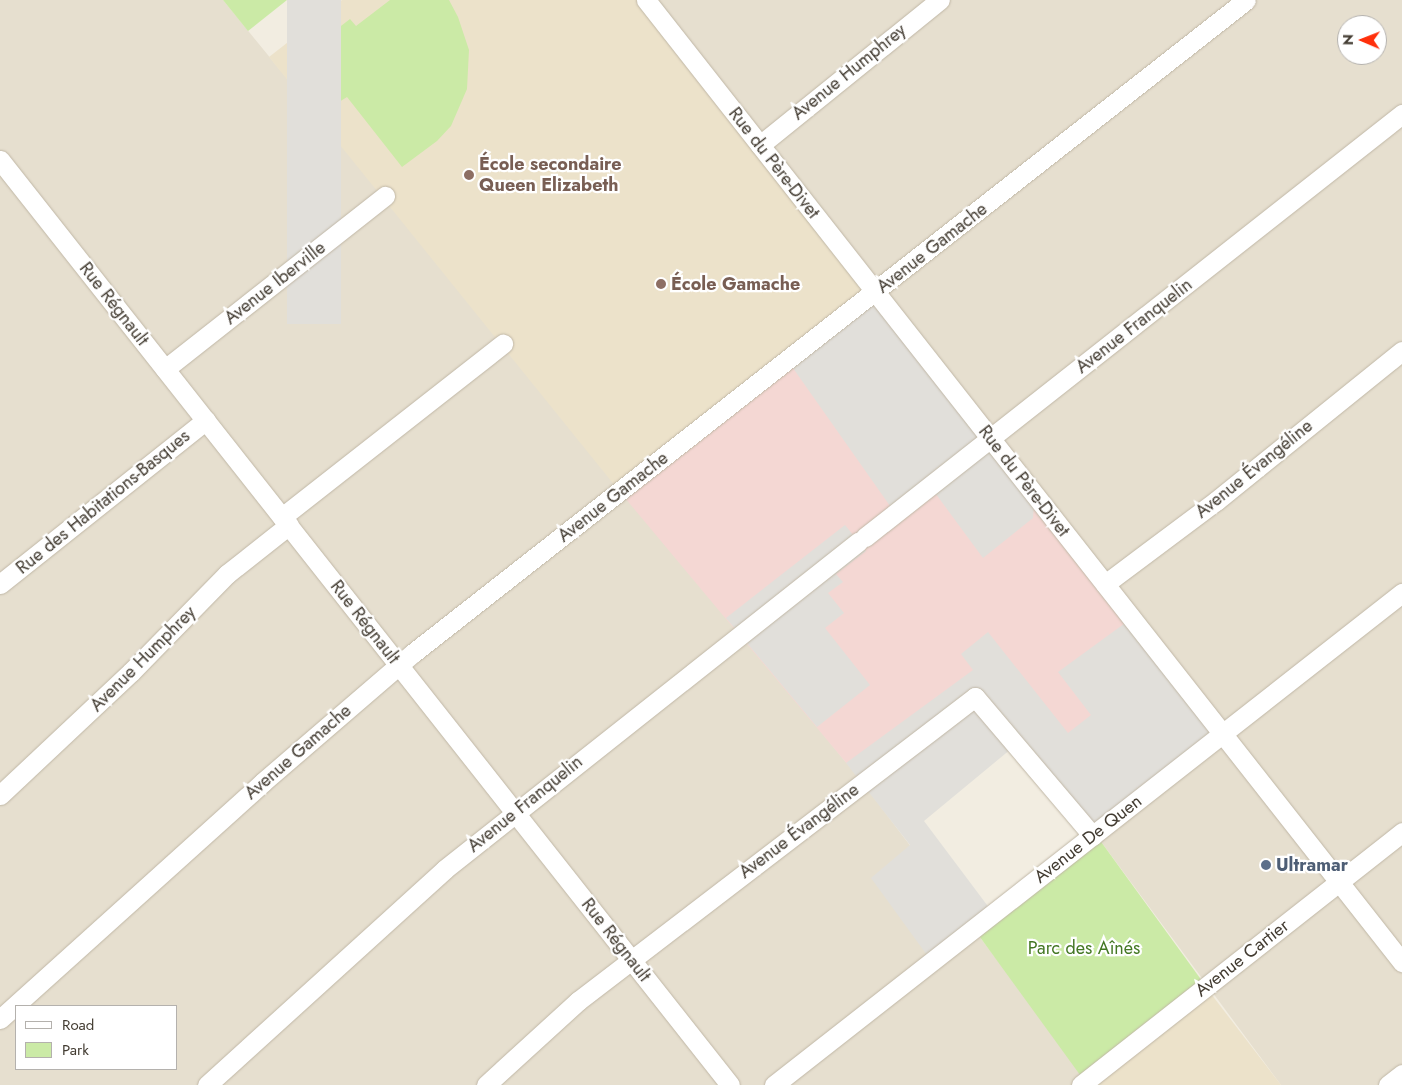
<!DOCTYPE html>
<meta charset="utf-8">
<style>
body{margin:0}
#map{position:relative;width:1402px;height:1085px;overflow:hidden;background:#f2ede1;font-family:Jost,sans-serif}
div>[style]{position:absolute}
.residential>*{inset:0;background:#e6dfcf}
.education>*{inset:0;background:#ece2ca}
.medical>*{inset:0;background:#f4d7d3}
.green>*{inset:0;background:#cbeaa6;transform-origin:0 0}
.parking>*{inset:0;background:#e1dfda;transform-origin:0 0}
.roads{filter:drop-shadow(0 0 1px #c0b7a6) drop-shadow(0 0 1px #c0b7a6)}
.minor>*{height:19px;margin:-9.5px;padding:0 9.5px;transform-origin:9.5px;border-radius:9.5px;background:#fff}
.dots>*{width:14px;height:14px;translate:-50% -50%;box-sizing:border-box;border:2px solid #fff;border-radius:50%}
span{translate:-50% -50%;white-space:nowrap;text-align:center;line-height:1.15;-webkit-text-stroke:4.5px #fff;paint-order:stroke}
.street-label{font-size:18px;color:#433c32}
.education-label{font-size:18px;color:#785e54;font-weight:700}
.left{translate:0 -50%;text-align:left}
.service-label{font-size:18px;color:#4e5e75;font-weight:700}
.park-label{font-size:18px;color:#437723}
.legend{position:absolute;left:15px;top:1005px;width:162px;height:65px;box-sizing:border-box;background:#fff;border:1px solid #b4b1ad;margin:0;padding:6px 9px;list-style:none;font-size:15px;color:#433c32}
.legend li{display:flex;align-items:center;gap:10px;height:25px}
.legend b{width:25px;border:1px solid #b4b1ad}
.north{position:absolute;left:1337px;top:15px;width:50px;height:50px;box-sizing:border-box;background:#fff;border:1px solid #b4b1ad;border-radius:50%;rotate:271deg;font-size:14px;font-weight:700;line-height:20px;text-align:center;color:#433c32}
.north::after{content:'';display:block;margin:auto;width:18px;height:22px;background:#ff300b;clip-path:polygon(50% 0,100% 100%,50% 72%,0 100%)}
</style>
<div id="map">
<div class="residential">
<div style="clip-path:polygon(evenodd,0 0,223px 0,858px 777px,1092px 1085px,0 1085px,0 0,16px 1006px,176px 1006px,176px 1069px,16px 1069px,16px 1006px)"></div>
<div style="clip-path:polygon(evenodd,657px 0,1402px 0,1402px 1074px,1388px 1085px,1281px 1085px,1099px 839px,657px 0,1347px 25px,1377px 25px,1377px 55px,1347px 55px,1347px 25px)"></div>
</div>
<div class="education">
<div style="clip-path:polygon(342px 0,644px 0,876px 292px,620px 492px,269px 57px)"></div>
<div style="clip-path:polygon(1205px 986px,1281px 1085px,1092px 1085px)"></div>
</div>
<div class="medical">
<div style="clip-path:polygon(876px 292px,1223px 734px,1093px 836px,980px 699px,858px 777px,620px 492px)"></div>
</div>
<div class="green">
<div style="clip-path:polygon(223px 0,287px 0,248px 31px)"></div>
<div style="clip-path:polygon(390px 0,449px 0,458px 17px,469px 50px,467px 89px,451px 126px,437px 141px,402px 167px,347px 97px,339px 102px,314px 70px,315px 46px,350px 19px,356px 26px)"></div>
<div style="left:1099px;top:839px;width:181px;height:154px;rotate:54deg"></div>
</div>
<div class="parking">
<div style="left:287px;top:0;width:54px;height:324px"></div>
<div style="clip-path:polygon(876px 292px,1035px 494px,1033px 518px,983px 558px,930px 486px,895px 513px,788px 361px)"></div>
<div style="clip-path:polygon(845px 525px,866px 551px,836px 574px,843px 582px,828px 593px,844px 613px,825px 628px,870px 685px,817px 727px,726px 618px)"></div>
<div style="clip-path:polygon(1132px 618px,1223px 734px,1093px 836px,1017px 744px,924px 821px,993px 913px,932px 962px,871px 878px,910px 845px,846px 763px,973px 670px,961px 654px,988px 632px,1068px 733px,1091px 715px,1058px 672px)"></div>
</div>
<div class="roads">
<div class="minor">
<div style="left:646px;top:0;width:1224px;rotate:51.84deg"></div>
<div style="left:760px;top:145px;width:231px;rotate:-38.9deg"></div>
<div style="left:0;top:160px;width:1178px;rotate:51.72deg"></div>
<div style="left:165px;top:369px;width:280px;rotate:-38.2deg"></div>
<div style="left:282px;top:517px;width:281px;rotate:-38.1deg"></div>
<div style="left:865px;top:537px;width:684px;rotate:-38.23deg"></div>
<div style="left:0;top:584px;width:263px;rotate:-38.5deg"></div>
<div style="left:1105px;top:584px;width:139px;rotate:-36.8deg"></div>
<div style="left:1216px;top:501px;width:239px;rotate:-38.9deg"></div>
<div style="left:0;top:795px;width:180px;rotate:-43.2deg"></div>
<div style="left:131px;top:672px;width:137px;rotate:-45.6deg"></div>
<div style="left:227px;top:574px;width:79px;rotate:-38.3deg"></div>
<div style="left:0;top:1019px;width:354px;rotate:-42deg"></div>
<div style="left:263px;top:782px;width:198px;rotate:-40.7deg"></div>
<div style="left:413px;top:653px;width:1058px;rotate:-38.09deg"></div>
<div style="left:207px;top:1085px;width:321px;rotate:-42.2deg"></div>
<div style="left:445px;top:869px;width:527px;rotate:-38.37deg"></div>
<div style="left:486px;top:1085px;width:125px;rotate:-42.4deg"></div>
<div style="left:578px;top:1001px;width:500px;rotate:-37.44deg"></div>
<div style="left:975px;top:697px;width:182px;rotate:49.7deg"></div>
<div style="left:774px;top:1085px;width:798px;rotate:-38.08deg"></div>
<div style="left:1081px;top:1085px;width:409px;rotate:-38.2deg"></div>
<div style="left:1388px;top:1085px;width:18px;rotate:-38deg"></div>
</div>
</div>
<div class="dots">
<div style="left:469px;top:175px;background:#8d6e63"></div>
<div style="left:661px;top:284px;background:#8d6e63"></div>
<div style="left:1266px;top:865px;background:#5c6f8a"></div>
</div>
<div class="street-label">
<span style="left:849px;top:72px;rotate:-39deg">Avenue Humphrey</span>
<span style="left:774px;top:163px;rotate:52deg">Rue du Père-Divet</span>
<span style="left:932px;top:248px;rotate:-38deg">Avenue Gamache</span>
<span style="left:275px;top:283px;rotate:-38deg">Avenue Iberville</span>
<span style="left:114px;top:304px;rotate:52deg">Rue Régnault</span>
<span style="left:1134px;top:326px;rotate:-38deg">Avenue Franquelin</span>
<span style="left:1254px;top:469px;rotate:-39deg">Avenue Évangéline</span>
<span style="left:1024px;top:481px;rotate:52deg">Rue du Père-Divet</span>
<span style="left:613px;top:497px;rotate:-38deg">Avenue Gamache</span>
<span style="left:103px;top:502px;rotate:-39deg">Rue des Habitations-Basques</span>
<span style="left:365px;top:622px;rotate:52deg">Rue Régnault</span>
<span style="left:143px;top:659px;rotate:-45deg">Avenue Humphrey</span>
<span style="left:298px;top:752px;rotate:-41deg">Avenue Gamache</span>
<span style="left:525px;top:804px;rotate:-39deg">Avenue Franquelin</span>
<span style="left:799px;top:831px;rotate:-37deg">Avenue Évangéline</span>
<span style="left:1088px;top:839px;rotate:-38deg">Avenue De Quen</span>
<span style="left:616px;top:940px;rotate:52deg">Rue Régnault</span>
<span style="left:1242px;top:958px;rotate:-38deg">Avenue Cartier</span>
</div>
<div class="education-label">
<span class="left" style="left:479px;top:175px">École secondaire<br>Queen Elizabeth</span>
<span class="left" style="left:671px;top:284px">École Gamache</span>
</div>
<div class="service-label">
<span class="left" style="left:1276px;top:865px">Ultramar</span>
</div>
<div class="park-label">
<span style="left:1084px;top:948px">Parc des Aînés</span>
</div>
<ul class="legend">
<li><b style="height:6px;background:#fff"></b>Road</li>
<li><b style="height:14px;background:#cbeaa6"></b>Park</li>
</ul>
<div class="north">N</div>
</div>
